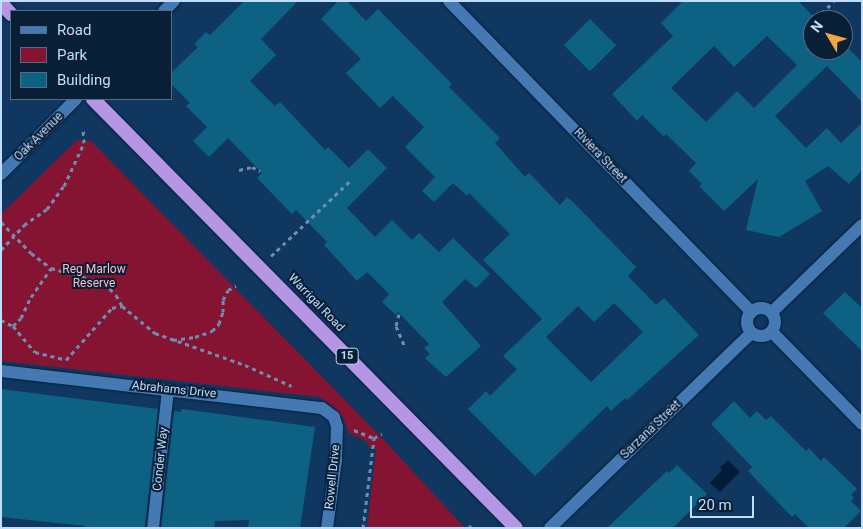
<!DOCTYPE html>
<style>
body{margin:0}
#map{position:relative;width:863px;height:529px;overflow:hidden;background:#0f3760;font-family:Roboto,sans-serif}
div>[style]{position:absolute}
.green>*{inset:0;background:#851433}
.water>*{inset:0;background:#021b36}
.building>*{inset:0;background:#0d6284;transform-origin:0 0}
.path>*{height:3px;margin-top:-1.5px;transform-origin:0;background:repeating-linear-gradient(90deg,#6c8eb2 0 4px,transparent 0 8px)}
.roads{filter:drop-shadow(0 0 1px #031e3a) drop-shadow(0 0 1px #031e3a)}
.minor>*{height:12px;margin:-6px;padding:0 6px;transform-origin:6px;border-radius:6px;background:#4579b3}
.minor>.ring{margin:-6px;padding:0;box-sizing:content-box;background:none;border:12px solid #4579b3;border-radius:50%}
.trunk>*{height:14px;margin:-7px;padding:0 7px;transform-origin:7px;border-radius:7px;background:#b595e4}
span{translate:-50% -50%;white-space:nowrap;text-align:center;line-height:1.15;-webkit-text-stroke:4px #091f36;paint-order:stroke}
.shield-label span{padding:1px 4px;background:#091f36;border:1px solid;border-radius:4px;-webkit-text-stroke-width:0}
.shield-label{font-size:11px;color:#c2defe;font-weight:700}
.street-label{font-size:12px;color:#c2defe}
.park-label{font-size:12px;color:#fcbec4}
.frame{position:absolute;inset:0;border:2px solid #c2defe;pointer-events:none}
.legend{position:absolute;left:10px;top:10px;width:162px;height:90px;box-sizing:border-box;background:#091f36;border:1px solid #536b86;margin:0;padding:6px 9px;list-style:none;font-size:15px;color:#c2defe}
.legend li{display:flex;align-items:center;gap:10px;height:25px}
.legend b{width:25px;border:1px solid #536b86}
.north{position:absolute;left:803px;top:10px;width:50px;height:50px;box-sizing:border-box;background:#091f36;border:1px solid #536b86;border-radius:50%;rotate:307deg;font-size:14px;font-weight:700;line-height:20px;text-align:center;color:#c2defe}
.north::after{content:'';display:block;margin:auto;width:18px;height:22px;background:#f0a73e;clip-path:polygon(50% 0,100% 100%,50% 72%,0 100%)}
.scale{position:absolute;left:690px;top:496px;width:64px;height:22px;box-sizing:border-box;border:2px solid #c2defe;border-top:0;padding-left:6px;font-size:15px;line-height:18px;white-space:nowrap;color:#c2defe;-webkit-text-stroke:4px #091f36;paint-order:stroke}
</style>
<div id="map">
<div class="green">
<div style="clip-path:polygon(77px 140px,91px 141px,382px 438px,465px 528px,367px 528px,376px 449px,369px 447px,368px 442px,349px 433px,343px 418px,334px 407px,319px 397px,1px 361px,1px 214px)"></div>
</div>
<div class="water">
<div style="clip-path:polygon(728px 460px,740px 472px,720px 492px,710px 483px,722px 470px,720px 468px)"></div>
</div>
<div class="building">
<div style="clip-path:polygon(244px 1px,298px 1px,261px 39px,276px 55px,250px 81px,275px 106px,280px 102px,325px 150px,328px 147px,349px 168px,368px 149px,387px 168px,347px 208px,375px 237px,392px 220px,412px 240px,419px 233px,439px 252px,453px 238px,490px 274px,476px 288px,465px 279px,442px 302px,481px 346px,446px 377px,425px 358px,430px 354px,424px 348px,429px 344px,398px 312px,396px 315px,382px 302px,389px 294px,367px 272px,357px 281px,324px 245px,327px 242px,296px 210px,292px 214px,257px 178px,262px 173px,228px 138px,209px 157px,193px 141px,207px 127px,186px 106px,190px 103px,171px 84px,171px 73px,198px 47px,194px 44px,206px 32px,210px 35px)"></div>
<div style="clip-path:polygon(evenodd,338px 1px,347px 1px,366px 21px,378px 9px,384px 15px,452px 84px,449px 87px,500px 138px,495px 143px,525px 177px,529px 173px,560px 205px,567px 197px,574px 203px,636px 267px,628px 276px,656px 305px,664px 298px,699px 335px,627px 400px,625px 398px,611px 411px,607px 406px,535px 476px,468px 409px,486px 391px,490px 396px,517px 369px,503px 356px,542px 319px,483px 260px,510px 234px,469px 193px,467px 196px,453px 183px,434px 202px,422px 191px,435px 177px,405px 147px,424px 127px,393px 96px,380px 108px,346px 73px,361px 59px,321px 19px,338px 1px,614px 303px,643px 332px,591px 382px,546px 337px,578px 306px,594px 322px,614px 303px)"></div>
<div style="clip-path:polygon(evenodd,683px 1px,798px 1px,817px 20px,813px 20px,813px 50px,843px 50px,843px 43px,862px 62px,862px 102px,827px 66px,775px 116px,806px 148px,827px 128px,841px 143px,862px 123px,862px 170px,849px 184px,828px 166px,805px 181px,822px 211px,779px 237px,746px 230px,758px 179px,724px 211px,699px 186px,702px 184px,689px 171px,696px 163px,666px 134px,664px 137px,642px 115px,637px 121px,612px 94px,673px 36px,661px 23px,683px 1px,767px 36px,797px 65px,754px 108px,737px 91px,706px 122px,671px 88px,714px 46px,734px 67px,767px 36px)"></div>
<div style="left:590px;top:19px;width:37px;height:37px;rotate:45deg"></div>
<div style="clip-path:polygon(845px 292px,862px 308px,862px 351px,823px 313px)"></div>
<div style="clip-path:polygon(1px 389px,158px 409px,145px 528px,84px 528px,85px 526px,1px 517px)"></div>
<div style="clip-path:polygon(734px 401px,750px 418px,757px 411px,766px 420px,771px 416px,806px 451px,809px 448px,821px 461px,824px 457px,857px 489px,851px 495px,854px 498px,851px 501px,861px 511px,844px 528px,809px 528px,795px 514px,792px 517px,748px 471px,752px 467px,711px 424px)"></div>
<div style="clip-path:polygon(181px 409px,315px 427px,300px 528px,248px 528px,249px 520px,215px 521px,214px 528px,161px 528px,174px 411px,181px 412px)"></div>
<div style="clip-path:polygon(677px 465px,707px 494px,673px 528px,607px 528px,667px 471px,669px 473px)"></div>
</div>
<div class="path">
<div style="left:816px;top:19px;width:25px;rotate:-45deg"></div>
<div style="left:239px;top:170px;width:13px;rotate:-13deg"></div>
<div style="left:252px;top:167px;width:9px;rotate:27deg"></div>
<div style="left:1px;top:222px;width:43px;rotate:45.9deg"></div>
<div style="left:31px;top:253px;width:25px;rotate:37deg"></div>
<div style="left:51px;top:268px;width:55px;rotate:15.8deg"></div>
<div style="left:104px;top:283px;width:17px;rotate:45deg"></div>
<div style="left:116px;top:295px;width:13px;rotate:61deg"></div>
<div style="left:122px;top:306px;width:43px;rotate:39.3deg"></div>
<div style="left:155px;top:333px;width:96px;rotate:19.6deg"></div>
<div style="left:245px;top:365px;width:51px;rotate:24.1deg"></div>
<div style="left:1px;top:250px;width:34px;rotate:-47deg"></div>
<div style="left:24px;top:225px;width:28px;rotate:-35deg"></div>
<div style="left:47px;top:209px;width:29px;rotate:-54deg"></div>
<div style="left:64px;top:186px;width:47px;rotate:-65.1deg"></div>
<div style="left:84px;top:143px;width:14px;rotate:-94deg"></div>
<div style="left:271px;top:256px;width:108px;rotate:-43.5deg"></div>
<div style="left:399px;top:314px;width:12px;rotate:104deg"></div>
<div style="left:396px;top:326px;width:23px;rotate:67deg"></div>
<div style="left:1px;top:320px;width:13px;rotate:27deg"></div>
<div style="left:13px;top:326px;width:34px;rotate:50deg"></div>
<div style="left:35px;top:352px;width:32px;rotate:14deg"></div>
<div style="left:66px;top:360px;width:69px;rotate:-48.5deg"></div>
<div style="left:112px;top:308px;width:10px;rotate:-11deg"></div>
<div style="left:13px;top:326px;width:11px;rotate:-45deg"></div>
<div style="left:21px;top:318px;width:23px;rotate:-65deg"></div>
<div style="left:31px;top:297px;width:35px;rotate:-55deg"></div>
<div style="left:173px;top:340px;width:22px;rotate:-8deg"></div>
<div style="left:195px;top:337px;width:18px;rotate:-19deg"></div>
<div style="left:212px;top:331px;width:10px;rotate:-45deg"></div>
<div style="left:219px;top:324px;width:13px;rotate:-72deg"></div>
<div style="left:223px;top:312px;width:12px;rotate:-90deg"></div>
<div style="left:223px;top:300px;width:11px;rotate:-63deg"></div>
<div style="left:228px;top:290px;width:9px;rotate:-27deg"></div>
<div style="left:354px;top:430px;width:22px;rotate:22deg"></div>
<div style="left:374px;top:438px;width:9px;rotate:-27deg"></div>
<div style="left:363px;top:528px;width:91px;rotate:-83deg"></div>
<div style="left:470px;top:528px;width:3px;rotate:-90deg"></div>
</div>
<div class="roads">
<div class="minor">
<div style="left:449px;top:1px;width:434px;rotate:45.8deg"></div>
<div style="left:164px;top:11px;width:14px;rotate:-45deg"></div>
<div style="left:1px;top:174px;width:106px;rotate:-45deg"></div>
<div class="ring" style="left:747px;top:308px;width:16px;height:16px"></div>
<div style="left:772px;top:312px;width:125px;rotate:-44deg"></div>
<div style="left:772px;top:332px;width:129px;rotate:45.6deg"></div>
<div style="left:1px;top:371px;width:323px;rotate:6.6deg"></div>
<div style="left:322px;top:408px;width:15px;rotate:37deg"></div>
<div style="left:334px;top:417px;width:10px;rotate:73deg"></div>
<div style="left:337px;top:427px;width:33px;rotate:92deg"></div>
<div style="left:336px;top:460px;width:69px;rotate:97.5deg"></div>
<div style="left:153px;top:528px;width:139px;rotate:-83.8deg"></div>
<div style="left:550px;top:528px;width:280px;rotate:-44.1deg"></div>
</div>
<div class="trunk">
<div style="left:1px;top:3px;width:15px;rotate:48deg"></div>
<div style="left:93px;top:99px;width:602px;rotate:45.4deg"></div>
</div>
</div>
<div class="shield-label">
<span style="left:347px;top:356px">15</span>
</div>
<div class="street-label">
<span style="left:39px;top:137px;rotate:-45deg">Oak Avenue</span>
<span style="left:600px;top:156px;rotate:46deg">Riviera Street</span>
<span style="left:316px;top:303px;rotate:46deg">Warrigal Road</span>
<span style="left:174px;top:390px;rotate:6deg">Abrahams Drive</span>
<span style="left:651px;top:430px;rotate:-44deg">Sarzana Street</span>
<span style="left:161px;top:459px;rotate:-84deg">Conder Way</span>
<span style="left:333px;top:477px;rotate:-84deg">Rowell Drive</span>
</div>
<div class="park-label">
<span style="left:94px;top:277px">Reg Marlow<br>Reserve</span>
</div>
<div class="frame"></div>
<ul class="legend">
<li><b style="height:6px;background:#4579b3"></b>Road</li>
<li><b style="height:14px;background:#851433"></b>Park</li>
<li><b style="height:14px;background:#0d6284"></b>Building</li>
</ul>
<div class="north">N</div>
<div class="scale">20 m</div>
</div>
